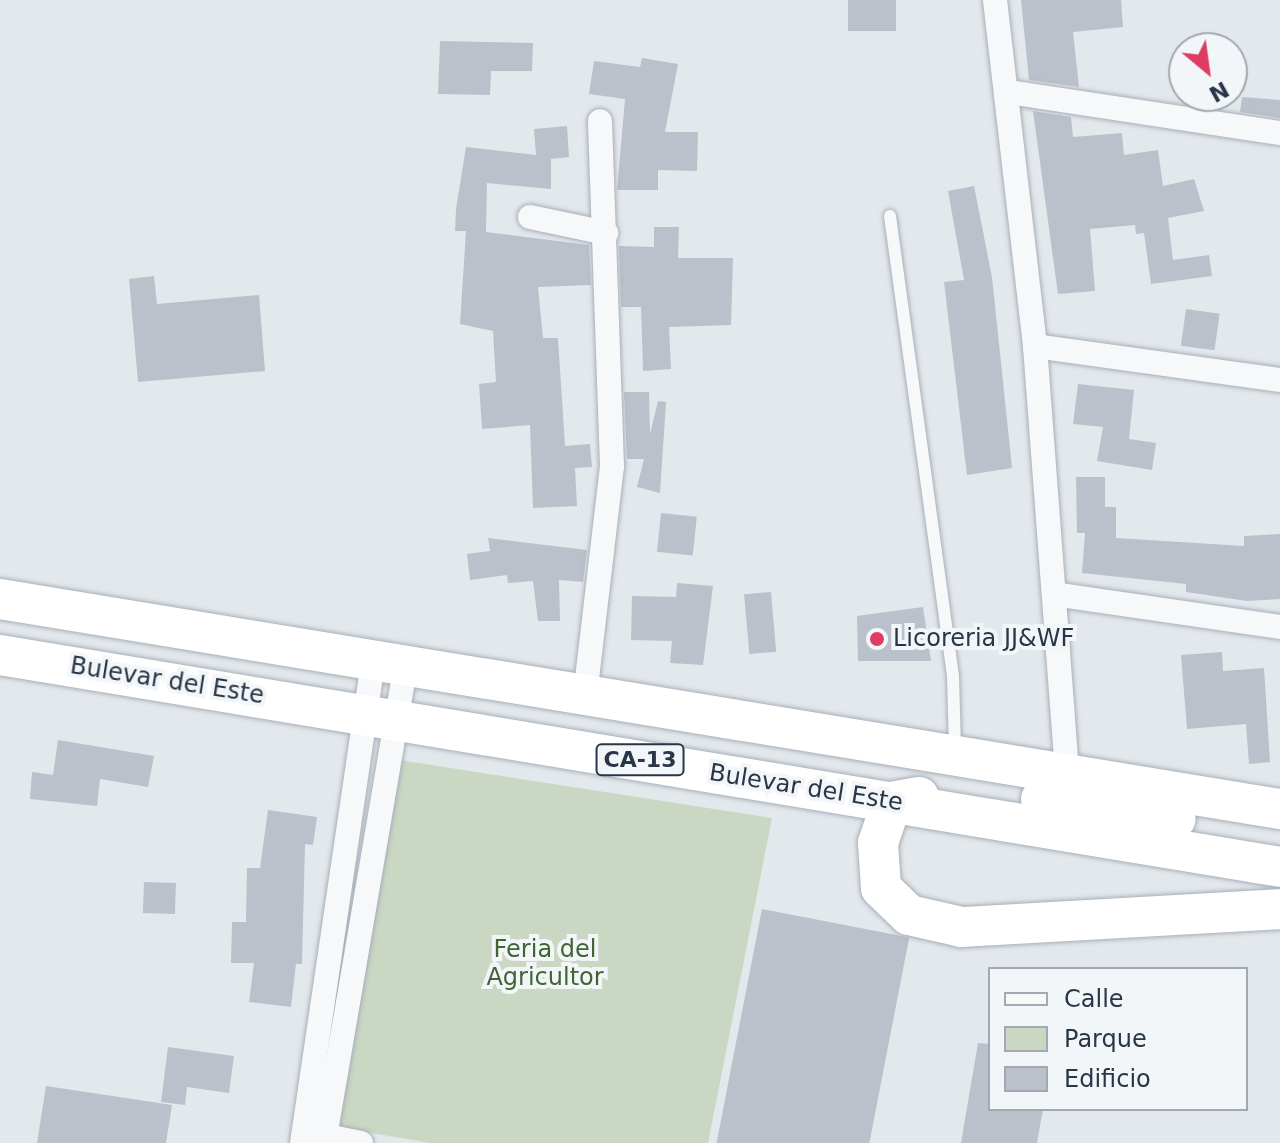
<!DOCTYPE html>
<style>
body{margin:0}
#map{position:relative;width:1280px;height:1143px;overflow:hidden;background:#e3e8ed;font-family:"DejaVu Sans",sans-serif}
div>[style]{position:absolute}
.green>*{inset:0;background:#cad7c3}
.building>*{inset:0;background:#bac1cb;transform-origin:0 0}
.roads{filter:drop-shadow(0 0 2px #a7afb8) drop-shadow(0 0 2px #a7afb8)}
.service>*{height:12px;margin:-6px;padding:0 6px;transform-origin:6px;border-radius:6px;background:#f7f8fa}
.minor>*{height:24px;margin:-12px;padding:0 12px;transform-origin:12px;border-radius:12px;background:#f7f8fa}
.trunk>*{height:40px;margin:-20px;padding:0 20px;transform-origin:20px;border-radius:20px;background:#fff}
.dots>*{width:22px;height:22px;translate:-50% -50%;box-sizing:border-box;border:4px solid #f3f6f9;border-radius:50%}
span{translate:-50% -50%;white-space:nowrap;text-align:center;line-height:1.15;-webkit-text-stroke:8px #f3f6f9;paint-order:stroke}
.shield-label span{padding:2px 6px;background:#f3f6f9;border:2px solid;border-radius:6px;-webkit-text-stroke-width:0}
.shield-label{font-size:22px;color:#293647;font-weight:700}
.poi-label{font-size:24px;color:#293647}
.left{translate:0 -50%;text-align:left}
.street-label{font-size:24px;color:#293647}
.park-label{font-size:24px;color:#416434}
.legend{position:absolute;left:988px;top:967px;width:260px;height:144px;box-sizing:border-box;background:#f3f6f9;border:2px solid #a2a9b2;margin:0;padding:10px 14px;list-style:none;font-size:24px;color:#293647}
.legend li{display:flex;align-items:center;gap:16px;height:40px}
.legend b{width:40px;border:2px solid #a2a9b2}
.north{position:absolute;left:1168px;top:32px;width:80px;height:80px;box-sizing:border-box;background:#f3f6f9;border:2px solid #a2a9b2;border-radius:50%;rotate:151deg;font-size:22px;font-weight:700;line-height:32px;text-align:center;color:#293647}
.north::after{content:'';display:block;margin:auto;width:28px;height:36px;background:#dd3d62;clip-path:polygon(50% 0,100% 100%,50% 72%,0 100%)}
</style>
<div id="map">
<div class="green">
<div style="clip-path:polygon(399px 760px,772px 818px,708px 1143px,430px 1143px,336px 1127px)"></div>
</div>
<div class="building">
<div style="left:848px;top:0;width:48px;height:31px"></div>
<div style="clip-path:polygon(1021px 0,1121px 0,1123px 27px,1073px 32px,1079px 87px,1029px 80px)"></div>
<div style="clip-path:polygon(440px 41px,533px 43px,532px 71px,491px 71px,490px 95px,438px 94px)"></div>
<div style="clip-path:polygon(642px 58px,678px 64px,665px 132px,698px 132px,697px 171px,658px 170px,658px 190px,617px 190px,625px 99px,589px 94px,594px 61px,640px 67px)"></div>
<div style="clip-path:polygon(1242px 97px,1280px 100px,1280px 118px,1240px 112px)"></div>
<div style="clip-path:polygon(1033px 111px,1071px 117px,1073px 137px,1122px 133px,1124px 155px,1158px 150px,1163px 186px,1194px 179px,1204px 211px,1168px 218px,1173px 260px,1209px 255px,1212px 276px,1151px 284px,1144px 233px,1136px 234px,1135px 225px,1090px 229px,1095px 291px,1058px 294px)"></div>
<div style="clip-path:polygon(567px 126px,569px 157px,551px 159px,551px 189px,487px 183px,486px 232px,589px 245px,591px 285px,538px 287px,543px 338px,558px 338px,565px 446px,590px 444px,592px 467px,575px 468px,577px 506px,533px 508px,530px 425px,482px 429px,479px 384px,496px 382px,493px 331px,460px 324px,466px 231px,455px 231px,456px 209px,466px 147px,536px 155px,534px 129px)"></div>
<div style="clip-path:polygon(974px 186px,992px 277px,1012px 468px,967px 475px,944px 282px,964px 280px,948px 191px)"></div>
<div style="clip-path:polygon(654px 227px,679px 227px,678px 258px,733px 258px,731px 325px,669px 327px,671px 369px,643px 371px,641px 307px,621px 307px,619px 246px,654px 247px)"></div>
<div style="clip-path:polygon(154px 276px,157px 304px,259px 295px,265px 371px,138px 382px,129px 279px)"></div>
<div style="left:1186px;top:309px;width:34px;height:37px;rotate:8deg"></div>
<div style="clip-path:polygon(1078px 384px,1134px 390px,1129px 439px,1156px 443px,1152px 470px,1097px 461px,1103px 427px,1073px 424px)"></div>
<div style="clip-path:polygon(624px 392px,649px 392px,650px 434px,658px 401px,666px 402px,660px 493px,637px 487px,644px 459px,627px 459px)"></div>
<div style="clip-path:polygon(1076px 477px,1105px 477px,1105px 507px,1116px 507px,1116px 538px,1244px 546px,1244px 536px,1280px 534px,1280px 599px,1247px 601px,1186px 592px,1186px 584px,1082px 573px,1085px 533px,1077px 533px)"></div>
<div style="left:661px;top:513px;width:36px;height:39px;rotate:6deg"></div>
<div style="clip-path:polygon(488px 538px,587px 550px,583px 582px,559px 580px,560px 621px,538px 621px,533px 581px,508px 583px,507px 575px,470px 580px,467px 554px,490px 551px)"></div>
<div style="clip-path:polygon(677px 583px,713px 586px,703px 665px,670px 663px,672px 641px,631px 640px,632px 596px,676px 597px)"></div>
<div style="left:771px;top:592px;width:60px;height:27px;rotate:85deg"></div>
<div style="clip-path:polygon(923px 607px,931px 661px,858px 661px,857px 616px)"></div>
<div style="clip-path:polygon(1222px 652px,1223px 671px,1264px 668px,1270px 762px,1249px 764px,1246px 724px,1187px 729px,1181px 655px)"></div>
<div style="clip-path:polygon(58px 740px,154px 756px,148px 787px,100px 779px,97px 806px,30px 799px,32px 772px,53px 775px)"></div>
<div style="clip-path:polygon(268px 810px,317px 817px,313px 845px,305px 844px,302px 964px,296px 964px,291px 1007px,249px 1002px,254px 963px,231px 963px,232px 922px,246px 922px,247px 868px,260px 868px)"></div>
<div style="left:144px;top:882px;width:32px;height:31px;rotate:2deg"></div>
<div style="left:762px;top:909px;width:150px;height:238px;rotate:11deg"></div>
<div style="clip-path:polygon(978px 1043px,990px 1044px,990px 1109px,1043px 1109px,1037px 1143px,961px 1143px)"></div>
<div style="clip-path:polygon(168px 1047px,234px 1056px,229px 1093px,187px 1087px,185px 1105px,161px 1102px)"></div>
<div style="clip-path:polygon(46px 1086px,172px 1105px,166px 1143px,37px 1143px)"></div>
</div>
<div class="roads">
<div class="service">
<div style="left:890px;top:216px;width:464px;rotate:82.2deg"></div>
<div style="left:953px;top:676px;width:73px;rotate:88.4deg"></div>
</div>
<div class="minor">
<div style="left:995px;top:0;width:348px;rotate:83.4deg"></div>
<div style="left:1035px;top:346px;width:429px;rotate:85.7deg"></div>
<div style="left:1008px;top:92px;width:275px;rotate:8.6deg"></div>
<div style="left:530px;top:217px;width:78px;rotate:11.9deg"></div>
<div style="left:1035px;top:346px;width:247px;rotate:7.9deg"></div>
<div style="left:1054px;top:594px;width:228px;rotate:8.3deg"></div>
<div style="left:585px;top:696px;width:232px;rotate:-83.3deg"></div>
<div style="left:612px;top:466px;width:345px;rotate:-92deg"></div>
<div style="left:312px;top:1133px;width:50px;rotate:11.5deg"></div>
<div style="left:302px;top:1143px;width:486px;rotate:-81.6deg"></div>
<div style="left:324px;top:1143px;width:482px;rotate:-80.3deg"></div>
</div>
<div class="trunk">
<div style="left:0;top:599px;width:1297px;rotate:9.32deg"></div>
<div style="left:0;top:655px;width:1297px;rotate:9.4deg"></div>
<div style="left:919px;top:797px;width:27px;rotate:170deg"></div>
<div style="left:892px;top:802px;width:43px;rotate:108.9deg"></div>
<div style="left:878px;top:843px;width:45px;rotate:86.2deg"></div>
<div style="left:881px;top:888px;width:39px;rotate:44deg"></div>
<div style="left:909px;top:915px;width:54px;rotate:12.8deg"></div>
<div style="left:962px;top:927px;width:319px;rotate:-3.2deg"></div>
<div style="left:1041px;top:799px;width:136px;rotate:8.4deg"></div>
</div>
</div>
<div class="dots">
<div style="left:877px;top:639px;background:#dd3d62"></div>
</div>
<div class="shield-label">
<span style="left:640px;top:760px">CA-13</span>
</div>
<div class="poi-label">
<span class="left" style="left:893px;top:639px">Licoreria JJ&amp;WF</span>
</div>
<div class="street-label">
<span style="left:167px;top:681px;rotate:9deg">Bulevar del Este</span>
<span style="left:806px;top:788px;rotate:9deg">Bulevar del Este</span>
</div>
<div class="park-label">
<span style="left:545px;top:964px">Feria del<br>Agricultor</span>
</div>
<ul class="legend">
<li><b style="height:10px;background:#f7f8fa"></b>Calle</li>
<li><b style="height:22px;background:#cad7c3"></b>Parque</li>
<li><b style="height:22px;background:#bac1cb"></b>Edificio</li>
</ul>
<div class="north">N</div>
</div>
